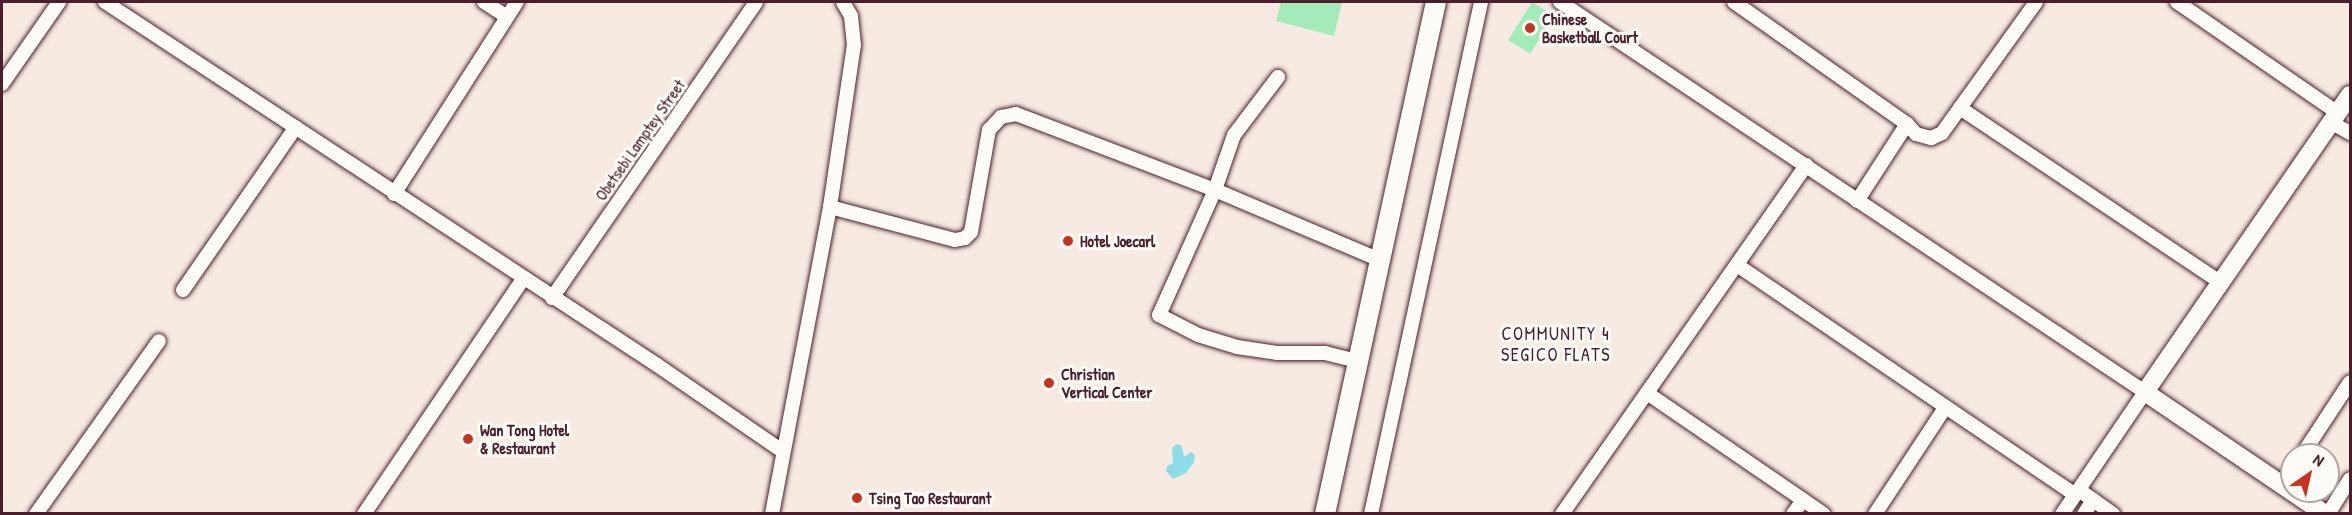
<!DOCTYPE html>
<style>
body{margin:0}
#map{position:relative;width:2352px;height:515px;overflow:hidden;background:#f6eae2;font-family:"Patrick Hand",sans-serif}
div>[style]{position:absolute}
.green>*{inset:0;background:#a3ecba;transform-origin:0 0}
.water>*{inset:0;background:#8ddde7}
.roads{filter:drop-shadow(0 0 2px #4a1f2b) drop-shadow(0 0 2px #4a1f2b)}
.minor>*{height:14px;margin:-7px;padding:0 7px;transform-origin:7px;border-radius:7px;background:#fdfcf7}
.tertiary>*{height:18px;margin:-9px;padding:0 9px;transform-origin:9px;border-radius:9px;background:#fdfcf7}
.secondary>*{height:20px;margin:-10px;padding:0 10px;transform-origin:10px;border-radius:10px;background:#fdfcf7}
.dots>*{width:16px;height:16px;translate:-50% -50%;box-sizing:border-box;border:3px solid #fdfcf7;border-radius:50%}
span{translate:-50% -50%;white-space:nowrap;text-align:center;line-height:1.15;-webkit-text-stroke:6px #fdfcf7;paint-order:stroke}
.poi-label{font-size:16px;color:#4a1f2b;font-weight:700}
.left{translate:0 -50%;text-align:left}
.street-label{font-size:16px;color:#4a1f2b}
.neighbourhood-label{font-size:18px;color:#4a1f2b;letter-spacing:1.5px}
.frame{position:absolute;inset:0;border:3px solid #4a1f2b;pointer-events:none}
.north{position:absolute;left:2280px;top:443px;width:60px;height:60px;box-sizing:border-box;background:#fdfcf7;border:2px solid #b5a4a5;border-radius:50%;rotate:34deg;font-size:16px;font-weight:700;line-height:24px;text-align:center;color:#4a1f2b}
.north::after{content:'';display:block;margin:auto;width:21px;height:27px;background:#c8321e;clip-path:polygon(50% 0,100% 100%,50% 72%,0 100%)}
</style>
<div id="map">
<div class="green">
<div style="clip-path:polygon(1281px 2px,1342px 2px,1334px 36px,1276px 21px)"></div>
<div style="left:1532px;top:2px;width:26px;height:45px;rotate:32deg"></div>
</div>
<div class="water">
<div style="clip-path:polygon(1177px 444px,1182px 446px,1184px 457px,1191px 452px,1195px 455px,1194px 462px,1186px 473px,1173px 479px,1166px 471px,1167px 466px,1173px 463px,1172px 448px)"></div>
</div>
<div class="roads">
<div class="minor">
<div style="left:105px;top:2px;width:661px;rotate:33.33deg"></div>
<div style="left:657px;top:365px;width:152px;rotate:34.5deg"></div>
<div style="left:484px;top:2px;width:27px;rotate:33deg"></div>
<div style="left:1560px;top:2px;width:703px;rotate:33.69deg"></div>
<div style="left:2145px;top:392px;width:148px;rotate:124.2deg"></div>
<div style="left:1734px;top:2px;width:212px;rotate:35.2deg"></div>
<div style="left:1907px;top:124px;width:13px;rotate:48deg"></div>
<div style="left:1916px;top:134px;width:16px;rotate:15deg"></div>
<div style="left:1931px;top:138px;width:12px;rotate:-24deg"></div>
<div style="left:1942px;top:133px;width:161px;rotate:-54.3deg"></div>
<div style="left:2177px;top:2px;width:196px;rotate:34.6deg"></div>
<div style="left:1278px;top:77px;width:73px;rotate:127.2deg"></div>
<div style="left:1234px;top:135px;width:58px;rotate:109.1deg"></div>
<div style="left:1215px;top:190px;width:137px;rotate:114.1deg"></div>
<div style="left:1159px;top:315px;width:44px;rotate:27.1deg"></div>
<div style="left:1198px;top:335px;width:41px;rotate:17.1deg"></div>
<div style="left:1237px;top:347px;width:40px;rotate:8.5deg"></div>
<div style="left:1277px;top:353px;width:48px"></div>
<div style="left:1325px;top:353px;width:34px;rotate:14deg"></div>
<div style="left:2px;top:84px;width:100px;rotate:-55.2deg"></div>
<div style="left:1960px;top:108px;width:313px;rotate:33.8deg"></div>
<div style="left:2332px;top:123px;width:21px;rotate:29deg"></div>
<div style="left:394px;top:194px;width:228px;rotate:-57.4deg"></div>
<div style="left:1857px;top:201px;width:92px;rotate:-57deg"></div>
<div style="left:830px;top:207px;width:129px;rotate:14.8deg"></div>
<div style="left:955px;top:240px;width:10px;rotate:-11deg"></div>
<div style="left:965px;top:238px;width:8px;rotate:-45deg"></div>
<div style="left:971px;top:232px;width:104px;rotate:-80deg"></div>
<div style="left:989px;top:130px;width:18px;rotate:-47deg"></div>
<div style="left:1001px;top:117px;width:15px;rotate:-11deg"></div>
<div style="left:1016px;top:114px;width:213px;rotate:20.9deg"></div>
<div style="left:1215px;top:190px;width:179px;rotate:23deg"></div>
<div style="left:1737px;top:265px;width:409px;rotate:34.2deg"></div>
<div style="left:183px;top:290px;width:198px;rotate:-55.3deg"></div>
<div style="left:552px;top:298px;width:359px;rotate:-55.4deg"></div>
<div style="left:1647px;top:393px;width:214px;rotate:34.4deg"></div>
<div style="left:2302px;top:455px;width:87px;rotate:-56.7deg"></div>
<div style="left:2282px;top:484px;width:18px;rotate:-56deg"></div>
<div style="left:2079px;top:490px;width:42px;rotate:35.2deg"></div>
<div style="left:36px;top:514px;width:212px;rotate:-54.6deg"></div>
<div style="left:364px;top:514px;width:284px;rotate:-55.9deg"></div>
<div style="left:772px;top:514px;width:312px;rotate:-79.3deg"></div>
<div style="left:830px;top:207px;width:164px;rotate:-81.6deg"></div>
<div style="left:854px;top:45px;width:29px;rotate:-96deg"></div>
<div style="left:851px;top:16px;width:16px;rotate:-120deg"></div>
<div style="left:1371px;top:514px;width:524px;rotate:-77.87deg"></div>
<div style="left:1562px;top:514px;width:426px;rotate:-55deg"></div>
<div style="left:1793px;top:514px;width:17px;rotate:-54deg"></div>
<div style="left:1875px;top:514px;width:127px;rotate:-56.6deg"></div>
<div style="left:2084px;top:514px;width:17px;rotate:-57deg"></div>
<div style="left:2328px;top:514px;width:41px;rotate:-57.8deg"></div>
</div>
<div class="tertiary">
<div style="left:2325px;top:514px;width:217px;rotate:-145.9deg"></div>
<div style="left:2145px;top:392px;width:361px;rotate:-55.4deg"></div>
</div>
<div class="secondary">
<div style="left:1325px;top:514px;width:524px;rotate:-77.77deg"></div>
</div>
</div>
<div class="dots">
<div style="left:1530px;top:28px;background:#c8321e"></div>
<div style="left:1068px;top:241px;background:#c8321e"></div>
<div style="left:1049px;top:383px;background:#c8321e"></div>
<div style="left:468px;top:439px;background:#c8321e"></div>
<div style="left:857px;top:498px;background:#c8321e"></div>
</div>
<div class="poi-label">
<span class="left" style="left:1542px;top:28px">Chinese<br>Basketball Court</span>
<span class="left" style="left:1080px;top:241px">Hotel Joecarl</span>
<span class="left" style="left:1061px;top:383px">Christian<br>Vertical Center</span>
<span class="left" style="left:480px;top:439px">Wan Tong Hotel<br>&amp; Restaurant</span>
<span class="left" style="left:869px;top:498px">Tsing Tao Restaurant</span>
</div>
<div class="street-label">
<span style="left:640px;top:140px;rotate:-55deg">Obetsebi Lamptey Street</span>
</div>
<div class="neighbourhood-label">
<span style="left:1556px;top:345px">COMMUNITY 4<br>SEGICO FLATS</span>
</div>
<div class="frame"></div>
<div class="north">N</div>
</div>
